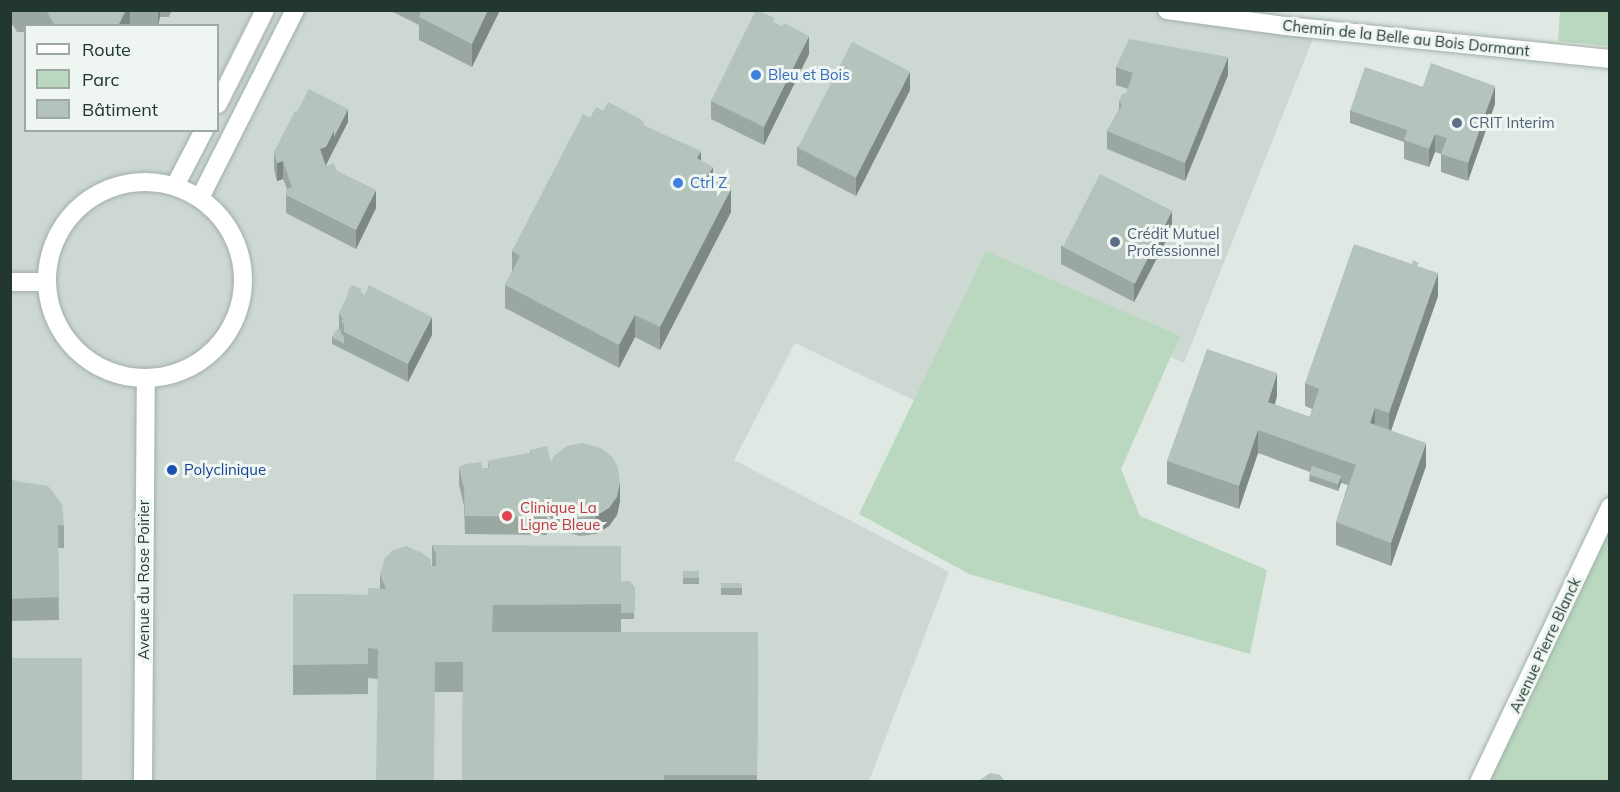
<!DOCTYPE html>
<meta charset="utf-8">
<style>
body{margin:0}
#map{position:relative;width:1620px;height:792px;overflow:hidden;background:#dfe8e3;font-family:Mulish,sans-serif}
div>[style]{position:absolute}
.built>*{inset:0;background:#cdd8d2}
.green>*{inset:0;background:#b9d8bf}
.roads{filter:drop-shadow(0 0 2px #a2afa9) drop-shadow(0 0 2px #a2afa9)}
.minor>*{height:18px;margin:-9px;padding:0 9px;transform-origin:9px;border-radius:9px;background:#fff}
.minor>.ring{margin:-9px;padding:0;box-sizing:content-box;background:none;border:18px solid #fff;border-radius:50%}
.wall>*{inset:0;background:#9ba8a2;transform-origin:0 0}
.shaded-wall>*{inset:0;background:#7e8884}
.building>*{inset:0;background:#b4c3bc;transform-origin:0 0}
.dots>*{width:16px;height:16px;translate:-50% -50%;box-sizing:border-box;border:3px solid #eff6f1;border-radius:50%}
span{translate:-50% -50%;white-space:nowrap;text-align:center;line-height:1.15;-webkit-text-stroke:6px #eff6f1;paint-order:stroke}
.street-label{font-size:15px;color:#21372f}
.shop-label{font-size:15px;color:#366cbe}
.left{translate:0 -50%;text-align:left}
.service-label{font-size:15px;color:#4e5e75}
.transit-label{font-size:15px;color:#164399}
.health-label{font-size:15px;color:#be3a42}
.frame{position:absolute;inset:0;border:12px solid #21372f;pointer-events:none}
.legend{position:absolute;left:24px;top:24px;width:195px;height:108px;box-sizing:border-box;background:#eff6f1;border:2px solid #9daaa3;margin:0;padding:8px 10px;list-style:none;font-size:18px;color:#21372f}
.legend li{display:flex;align-items:center;gap:12px;height:30px}
.legend b{width:30px;border:2px solid #9daaa3}
</style>
<div id="map">
<div class="built">
<div style="clip-path:polygon(evenodd,1173px 10px,1316px 31px,1184px 363px,996px 273px,934px 410px,795px 343px,734px 460px,949px 572px,869px 781px,11px 782px,10px 11px,1173px 10px,26px 26px,218px 26px,218px 130px,26px 130px,26px 26px)"></div>
</div>
<div class="green">
<div style="clip-path:polygon(1560px 11px,1609px 11px,1609px 46px,1558px 41px)"></div>
<div style="clip-path:polygon(986px 251px,1180px 336px,1121px 469px,1140px 516px,1267px 570px,1250px 654px,969px 574px,859px 514px)"></div>
<div style="clip-path:polygon(1609px 492px,1609px 781px,1473px 781px)"></div>
</div>
<div class="roads">
<div class="minor">
<div style="left:1167px;top:10px;width:120px;rotate:7.7deg"></div>
<div style="left:1286px;top:26px;width:326px;rotate:5.8deg"></div>
<div style="left:218px;top:104px;width:105px;rotate:-63.4deg"></div>
<div class="ring" style="left:47px;top:182px;width:178px;height:178px"></div>
<div style="left:175px;top:186px;width:63px;rotate:-62.6deg"></div>
<div style="left:200px;top:198px;width:211px;rotate:-63.2deg"></div>
<div style="left:10px;top:282px;width:36px"></div>
<div style="left:143px;top:782px;width:403px;rotate:-89.6deg"></div>
<div style="left:1479px;top:782px;width:305px;rotate:-64.5deg"></div>
</div>
</div>
<div class="wall">
<div style="clip-path:polygon(10px 10px,172px 10px,169px 17px,160px 17px,158px 25px,26px 26px,26px 32px,17px 32px,13px 25px,10px 25px)"></div>
<div style="clip-path:polygon(389px 10px,500px 10px,472px 67px,419px 40px,419px 25px)"></div>
<div style="clip-path:polygon(775px 23px,782px 27px,809px 54px,764px 145px,711px 119px,711px 101px)"></div>
<div style="clip-path:polygon(1116px 67px,1228px 75px,1185px 181px,1107px 149px,1107px 131px,1119px 110px,1119px 101px,1126px 94px,1128px 89px,1116px 85px)"></div>
<div style="clip-path:polygon(1423px 87px,1495px 104px,1468px 181px,1441px 172px,1441px 154px,1435px 152px,1429px 167px,1404px 159px,1404px 142px,1350px 123px,1350px 110px)"></div>
<div style="clip-path:polygon(910px 90px,856px 196px,797px 165px,797px 147px)"></div>
<div style="clip-path:polygon(603px 111px,645px 126px,701px 161px,731px 212px,660px 350px,635px 337px,619px 368px,505px 308px,505px 285px,512px 272px,512px 251px,590px 118px)"></div>
<div style="clip-path:polygon(297px 112px,348px 122px,326px 165px,326px 166px,336px 170px,376px 208px,356px 249px,286px 213px,286px 190px,287px 189px,283px 179px,277px 181px,274px 170px,274px 152px)"></div>
<div style="clip-path:polygon(1172px 229px,1134px 302px,1061px 264px,1061px 246px)"></div>
<div style="clip-path:polygon(1419px 267px,1438px 296px,1391px 431px,1426px 466px,1391px 566px,1336px 545px,1336px 522px,1348px 485px,1341px 483px,1338px 491px,1309px 481px,1310px 472px,1258px 453px,1239px 509px,1167px 484px,1167px 461px,1277px 396px,1275px 405px,1310px 417px,1312px 409px,1305px 406px,1305px 383px)"></div>
<div style="clip-path:polygon(348px 290px,361px 293px,432px 335px,408px 382px,332px 344px,332px 337px,339px 329px,339px 313px,348px 296px)"></div>
<div style="clip-path:polygon(530px 450px,620px 501px,617px 515px,609px 526px,596px 534px,580px 536px,566px 532px,556px 525px,549px 516px,547px 516px,547px 535px,465px 534px,464px 506px,459px 485px,459px 467px,482px 469px,488px 468px,488px 461px,530px 453px)"></div>
<div style="clip-path:polygon(10px 477px,64px 526px,64px 548px,58px 548px,59px 620px,10px 621px)"></div>
<div style="clip-path:polygon(432px 545px,621px 581px,635px 588px,634px 619px,621px 619px,621px 608px,621px 632px,758px 632px,757px 782px,462px 782px,463px 692px,435px 692px,377px 679px,368px 678px,368px 694px,293px 695px,293px 594px,368px 595px,380px 588px,380px 574px,432px 566px)"></div>
<div style="left:683px;top:571px;width:16px;height:13px"></div>
<div style="left:721px;top:583px;width:21px;height:12px"></div>
</div>
<div class="shaded-wall">
<div style="clip-path:polygon(126px 10px,130px 10px,130px 26px,118px 26px)"></div>
<div style="clip-path:polygon(158px 10px,160px 10px,160px 17px,158px 25px)"></div>
<div style="clip-path:polygon(488px 10px,500px 10px,472px 67px,472px 44px)"></div>
<div style="clip-path:polygon(809px 36px,809px 54px,764px 145px,764px 127px)"></div>
<div style="clip-path:polygon(1228px 57px,1228px 75px,1185px 181px,1185px 163px)"></div>
<div style="clip-path:polygon(910px 72px,910px 90px,856px 196px,856px 177px)"></div>
<div style="clip-path:polygon(1495px 86px,1495px 104px,1468px 181px,1468px 163px)"></div>
<div style="clip-path:polygon(348px 109px,348px 122px,334px 149px,334px 137px)"></div>
<div style="clip-path:polygon(334px 131px,334px 149px,326px 165px,320px 149px)"></div>
<div style="clip-path:polygon(1435px 134px,1435px 152px,1429px 167px,1429px 149px)"></div>
<div style="clip-path:polygon(701px 151px,701px 174px,697px 158px)"></div>
<div style="clip-path:polygon(283px 161px,283px 179px,277px 181px,277px 163px)"></div>
<div style="clip-path:polygon(713px 167px,713px 190px,707px 177px)"></div>
<div style="clip-path:polygon(731px 189px,731px 212px,660px 350px,660px 327px)"></div>
<div style="clip-path:polygon(376px 190px,376px 208px,356px 249px,356px 230px)"></div>
<div style="clip-path:polygon(1172px 211px,1172px 229px,1134px 302px,1134px 284px)"></div>
<div style="clip-path:polygon(1438px 273px,1438px 296px,1389px 436px,1389px 413px)"></div>
<div style="clip-path:polygon(635px 315px,635px 337px,619px 368px,619px 345px)"></div>
<div style="clip-path:polygon(432px 317px,432px 335px,408px 382px,408px 364px)"></div>
<div style="clip-path:polygon(1277px 373px,1277px 396px,1268px 425px,1268px 402px)"></div>
<div style="clip-path:polygon(1375px 408px,1375px 431px,1370px 423px)"></div>
<div style="clip-path:polygon(1258px 430px,1258px 453px,1239px 509px,1239px 486px)"></div>
<div style="clip-path:polygon(1426px 443px,1426px 466px,1391px 566px,1391px 543px)"></div>
<div style="clip-path:polygon(1341px 476px,1341px 482px,1338px 491px,1338px 485px)"></div>
<div style="clip-path:polygon(620px 483px,620px 501px,617px 515px,609px 526px,596px 534px,596px 516px)"></div>
</div>
<div class="building">
<div style="clip-path:polygon(46px 10px,126px 10px,118px 26px,55px 26px)"></div>
<div style="clip-path:polygon(422px 10px,488px 10px,472px 44px,419px 17px)"></div>
<div style="clip-path:polygon(756px 10px,775px 18px,773px 22px,782px 27px,784px 23px,809px 36px,764px 127px,711px 101px)"></div>
<div style="clip-path:polygon(1129px 39px,1228px 57px,1185px 163px,1107px 131px,1122px 106px,1119px 101px,1123px 93px,1126px 94px,1133px 73px,1116px 67px)"></div>
<div style="left:852px;top:42px;width:65px;height:119px;rotate:27deg"></div>
<div style="clip-path:polygon(1431px 63px,1495px 86px,1468px 163px,1441px 154px,1447px 138px,1435px 134px,1429px 149px,1404px 140px)"></div>
<div style="left:1365px;top:67px;width:61px;height:46px;rotate:19deg"></div>
<div style="clip-path:polygon(309px 89px,348px 109px,334px 137px,334px 131px,297px 112px)"></div>
<div style="clip-path:polygon(608px 102px,642px 120px,645px 126px,701px 151px,697px 158px,713px 167px,707px 177px,731px 189px,660px 327px,635px 315px,619px 345px,505px 285px,520px 256px,512px 251px,583px 114px,590px 118px,596px 107px,603px 111px)"></div>
<div style="clip-path:polygon(295px 111px,334px 131px,326px 147px,320px 149px,327px 170px,331px 168px,376px 190px,356px 230px,286px 195px,286px 190px,292px 187px,283px 161px,277px 163px,274px 152px)"></div>
<div style="clip-path:polygon(334px 163px,336px 170px,331px 168px,327px 170px,326px 166px)"></div>
<div style="left:1100px;top:174px;width:81px;height:82px;rotate:27deg"></div>
<div style="clip-path:polygon(1354px 244px,1412px 264px,1413px 260px,1419px 263px,1417px 266px,1438px 273px,1389px 413px,1375px 408px,1370px 423px,1426px 443px,1391px 543px,1336px 522px,1356px 465px,1258px 430px,1239px 486px,1167px 461px,1207px 349px,1277px 373px,1268px 402px,1310px 417px,1319px 389px,1305px 383px)"></div>
<div style="clip-path:polygon(353px 285px,361px 289px,361px 294px,365px 295px,369px 285px,432px 317px,408px 364px,344px 332px,344px 324px,341px 322px,343px 319px,339px 313px,348px 295px,348px 290px)"></div>
<div style="clip-path:polygon(337px 329px,341px 330px,341px 334px,344px 336px,344px 344px,332px 337px)"></div>
<div style="clip-path:polygon(582px 443px,601px 448px,613px 458px,618px 468px,620px 483px,617px 497px,609px 508px,596px 516px,580px 518px,566px 514px,556px 507px,549px 497px,547px 498px,547px 517px,465px 516px,464px 488px,459px 467px,465px 464px,481px 462px,482px 469px,489px 468px,488px 461px,533px 452px,536px 471px,548px 469px,554px 456px,567px 446px)"></div>
<div style="clip-path:polygon(547px 446px,551px 462px,548px 469px,536px 471px,533px 452px,531px 453px,530px 450px)"></div>
<div style="left:1312px;top:466px;width:31px;height:9px;rotate:19deg"></div>
<div style="clip-path:polygon(10px 477px,15px 481px,48px 486px,62px 504px,64px 526px,58px 525px,59px 597px,10px 599px)"></div>
<div style="clip-path:polygon(432px 545px,621px 546px,621px 604px,493px 605px,492px 632px,758px 632px,757px 775px,664px 775px,664px 782px,462px 782px,463px 662px,435px 662px,434px 782px,376px 782px,378px 649px,368px 648px,368px 664px,293px 665px,293px 594px,368px 595px,368px 588px,386px 589px,380px 574px,385px 558px,392px 551px,406px 546px,422px 553px,431px 560px,431px 566px,436px 566px,436px 554px)"></div>
<div style="left:683px;top:571px;width:16px;height:7px"></div>
<div style="clip-path:polygon(621px 581px,630px 581px,635px 588px,634px 613px,621px 613px)"></div>
<div style="left:721px;top:583px;width:21px;height:5px"></div>
<div style="left:10px;top:658px;width:72px;height:124px"></div>
<div style="clip-path:polygon(990px 773px,1000px 775px,1005px 782px,977px 782px)"></div>
</div>
<div class="dots">
<div style="left:756px;top:75px;background:#3f7fe0"></div>
<div style="left:1457px;top:123px;background:#5c6f8a"></div>
<div style="left:678px;top:183px;background:#3f7fe0"></div>
<div style="left:1115px;top:242px;background:#5c6f8a"></div>
<div style="left:172px;top:470px;background:#1a4fb4"></div>
<div style="left:507px;top:516px;background:#e0444e"></div>
</div>
<div class="street-label">
<span style="left:1406px;top:38px;rotate:6deg">Chemin de la Belle au Bois Dormant</span>
<span style="left:144px;top:580px;rotate:-90deg">Avenue du Rose Poirier</span>
<span style="left:1545px;top:645px;rotate:-65deg">Avenue Pierre Blanck</span>
</div>
<div class="shop-label">
<span class="left" style="left:768px;top:75px">Bleu et Bois</span>
<span class="left" style="left:690px;top:183px">Ctrl Z</span>
</div>
<div class="service-label">
<span class="left" style="left:1469px;top:123px">CRIT Interim</span>
<span class="left" style="left:1127px;top:242px">Crédit Mutuel<br>Professionnel</span>
</div>
<div class="transit-label">
<span class="left" style="left:184px;top:470px">Polyclinique</span>
</div>
<div class="health-label">
<span class="left" style="left:520px;top:516px">Clinique La<br>Ligne Bleue</span>
</div>
<div class="frame"></div>
<ul class="legend">
<li><b style="height:8px;background:#fff"></b>Route</li>
<li><b style="height:16px;background:#b9d8bf"></b>Parc</li>
<li><b style="height:16px;background:#b4c3bc"></b>Bâtiment</li>
</ul>
</div>
